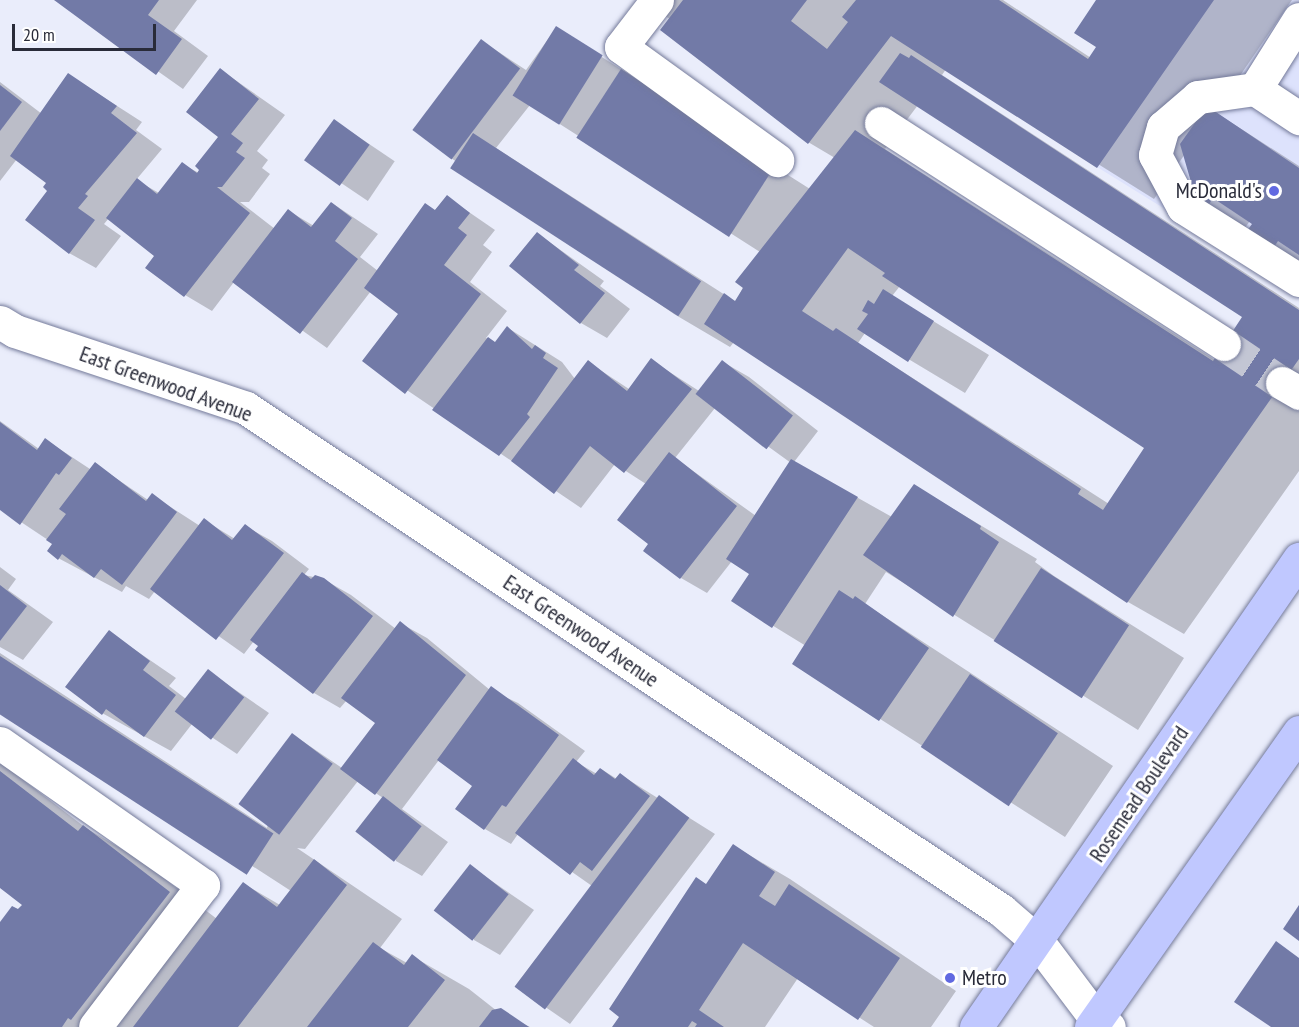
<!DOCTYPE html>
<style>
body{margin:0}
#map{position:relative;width:1299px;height:1027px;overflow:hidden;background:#eaedfb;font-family:"PT Sans Narrow",sans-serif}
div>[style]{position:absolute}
.built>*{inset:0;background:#dde2fc}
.shadow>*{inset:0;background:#0003;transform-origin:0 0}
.building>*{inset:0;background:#727aa7;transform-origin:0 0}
.minor-tunnel>*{height:33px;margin-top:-16.5px;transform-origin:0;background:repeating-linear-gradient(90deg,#c3c6d4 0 33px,transparent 0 49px)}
.roads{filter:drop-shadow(0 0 2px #747a9a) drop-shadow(0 0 2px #747a9a)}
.minor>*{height:33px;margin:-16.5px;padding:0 16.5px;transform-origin:16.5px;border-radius:16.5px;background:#fff}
.major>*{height:33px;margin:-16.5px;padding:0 16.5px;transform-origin:16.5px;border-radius:16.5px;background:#c0c8ff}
.dots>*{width:16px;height:16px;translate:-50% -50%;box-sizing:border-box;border:3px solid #fff;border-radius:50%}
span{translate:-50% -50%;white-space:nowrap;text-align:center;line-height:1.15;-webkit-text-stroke:6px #fff;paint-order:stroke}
.poi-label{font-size:22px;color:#292b39}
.right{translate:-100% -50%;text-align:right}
.left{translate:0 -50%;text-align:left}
.street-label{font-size:22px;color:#292b39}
.scale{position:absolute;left:12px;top:24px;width:144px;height:27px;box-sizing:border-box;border:3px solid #292b39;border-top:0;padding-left:8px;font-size:18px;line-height:21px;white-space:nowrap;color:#292b39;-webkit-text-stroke:4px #fff;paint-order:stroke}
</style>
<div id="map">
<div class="built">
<div style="clip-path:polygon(1204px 0,1299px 0,1299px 292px,1089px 162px)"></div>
</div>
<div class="shadow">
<div style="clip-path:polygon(57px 0,197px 0,174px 31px,208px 56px,183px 89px)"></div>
<div style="clip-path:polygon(evenodd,637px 0,1003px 0,1091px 58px,1098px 47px,1097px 0,1292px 0,1215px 112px,1299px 166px,1299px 268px,1270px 252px,1250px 221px,1244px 229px,1207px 207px,1193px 182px,1185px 154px,1154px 199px,946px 69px,942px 75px,1299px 308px,1299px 471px,1184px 634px,1128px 602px,734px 342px,730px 347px,674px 314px,451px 158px,482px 41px,526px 70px,556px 28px,810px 189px,835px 158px,808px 142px,670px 19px,637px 0,530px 105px,760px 252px,736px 302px,496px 148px,530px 105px,637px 0,918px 105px,1244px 316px,1215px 360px,885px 149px,918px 105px,637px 0,900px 286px,1146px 448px,1109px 504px,858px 343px,865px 333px,965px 393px,989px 355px,892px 296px,900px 286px)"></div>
<div style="clip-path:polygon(evenodd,221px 70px,285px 115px,257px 151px,268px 160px,262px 168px,270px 174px,249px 202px,240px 202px,275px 229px,289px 211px,314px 226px,332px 203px,378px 234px,360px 257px,378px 271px,447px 197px,495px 230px,483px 245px,492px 252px,470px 282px,507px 311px,486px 338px,496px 343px,508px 328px,562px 362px,575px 379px,588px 362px,629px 389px,651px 360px,699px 391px,723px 362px,749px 377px,818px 431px,794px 462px,892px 517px,915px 486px,1037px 559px,1035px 562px,1054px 576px,1184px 658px,1138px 730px,886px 572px,865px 604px,1113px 766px,1065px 837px,794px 664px,806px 646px,733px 601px,751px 574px,732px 561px,707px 593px,681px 578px,650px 544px,646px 484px,615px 464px,581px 508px,364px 361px,400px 314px,371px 291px,327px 348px,234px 282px,212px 311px,185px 295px,147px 267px,156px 255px,109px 218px,104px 224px,121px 236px,96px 268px,69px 253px,48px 183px,17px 159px,0 181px,0 82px,42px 114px,69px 75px,142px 122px,136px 130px,162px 149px,136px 180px,159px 193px,182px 164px,199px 173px,221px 136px,221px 70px,715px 408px,791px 463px,756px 516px,675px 458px,715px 408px)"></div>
<div style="left:335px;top:121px;width:72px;height:48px;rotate:34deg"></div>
<div style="clip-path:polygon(538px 234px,604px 281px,600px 286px,630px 309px,607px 338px,581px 323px)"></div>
<div style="clip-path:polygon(0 421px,39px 449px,46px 440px,90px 469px,95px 464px,148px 500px,152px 495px,200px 526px,204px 520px,235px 539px,245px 526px,272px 541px,309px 569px,304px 575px,323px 579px,351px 595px,396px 629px,400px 623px,427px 638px,490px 690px,518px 703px,585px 751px,576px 762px,597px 774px,601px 769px,617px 779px,621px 775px,715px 834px,570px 1024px,515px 986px,592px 886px,518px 834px,511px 844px,485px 829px,475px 786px,439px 760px,402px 809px,448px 842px,422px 876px,396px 861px,383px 798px,358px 781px,305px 849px,297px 848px,402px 919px,380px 948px,407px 963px,412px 956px,469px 989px,497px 1011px,530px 1027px,0 1027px,0 924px,24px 904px,0 886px,0 762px,86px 828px,139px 859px,217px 919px,244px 884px,280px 905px,291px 891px,0 703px,0 653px,267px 828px,292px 734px,342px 768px,377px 723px,347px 700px,340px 708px,314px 693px,257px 650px,260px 646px,254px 641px,244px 654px,155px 591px,149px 599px,126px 586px,122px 592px,58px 558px,54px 544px,0 508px)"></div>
<div style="clip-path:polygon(0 567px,16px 579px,8px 590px,53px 622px,23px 660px,0 647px)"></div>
<div style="clip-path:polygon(109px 632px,176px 678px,169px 686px,186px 699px,208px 671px,269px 713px,237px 754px,192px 724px,171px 751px,102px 713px)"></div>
<div style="clip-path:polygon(734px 846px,790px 879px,956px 991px,931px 1027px,874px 1027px,798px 978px,765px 1027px,614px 1027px)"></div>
<div style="clip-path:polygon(470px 866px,534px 910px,500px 955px,474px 940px)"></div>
</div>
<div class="building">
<div style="clip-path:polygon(54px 0,159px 0,148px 15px,182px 39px,156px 75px)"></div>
<div style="clip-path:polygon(683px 0,807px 0,791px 21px,827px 49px,848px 22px,842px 17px,856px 0,999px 0,1088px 59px,1096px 47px,1074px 33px,1096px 0,1214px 0,1097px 168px,891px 36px,808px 144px,660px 30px)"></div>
<div style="left:556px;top:26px;width:55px;height:82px;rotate:32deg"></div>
<div style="left:481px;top:39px;width:49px;height:114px;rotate:37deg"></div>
<div style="clip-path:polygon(evenodd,900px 53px,909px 58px,911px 55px,1299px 310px,1299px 359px,1127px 603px,704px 324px,724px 293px,735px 301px,743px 288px,735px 282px,855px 130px,1213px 361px,1242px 317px,879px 82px,900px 53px,848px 248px,885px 273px,882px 276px,1144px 448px,1103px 510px,1078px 494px,1081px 489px,836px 328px,833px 331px,802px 311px,848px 248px)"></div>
<div style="clip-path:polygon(220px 68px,259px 99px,231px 134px,243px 143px,236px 152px,245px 158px,222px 187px,217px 187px,250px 213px,184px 297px,145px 268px,154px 256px,106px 218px,137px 178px,157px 194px,182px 162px,197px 173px,199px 170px,195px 166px,218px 137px,186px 112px)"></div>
<div style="left:621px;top:69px;width:182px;height:82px;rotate:33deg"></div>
<div style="clip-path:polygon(68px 73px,117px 106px,111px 113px,137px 133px,85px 194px,88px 196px,78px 208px,95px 220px,69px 254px,25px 220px,47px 191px,43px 187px,46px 183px,10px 156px)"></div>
<div style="clip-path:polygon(0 85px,22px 102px,0 131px)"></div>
<div style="clip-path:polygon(1207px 106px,1299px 168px,1299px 255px,1278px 241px,1270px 253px,1244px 235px,1252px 224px,1213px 198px,1206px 209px,1183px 193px,1191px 182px,1180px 144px)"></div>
<div style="left:334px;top:119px;width:44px;height:51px;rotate:36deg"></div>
<div style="left:473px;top:133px;width:272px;height:42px;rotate:33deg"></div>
<div style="clip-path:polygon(447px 195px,470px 213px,458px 228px,467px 235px,444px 265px,481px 294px,405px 394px,362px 361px,398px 314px,364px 288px,425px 203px,435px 210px)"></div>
<div style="clip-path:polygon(331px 202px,352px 218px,335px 241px,358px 259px,300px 334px,232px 282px,288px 209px,311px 227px)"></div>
<div style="clip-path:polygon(537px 232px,579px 265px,574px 270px,605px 293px,580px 324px,509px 266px)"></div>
<div style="clip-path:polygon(883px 289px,934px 321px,908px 362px,857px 329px,868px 314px,862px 311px,868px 300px,874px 304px)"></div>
<div style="clip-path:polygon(507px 326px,532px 349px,535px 345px,546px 353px,543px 358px,558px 368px,527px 414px,530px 417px,499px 456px,432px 410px,488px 337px,495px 342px)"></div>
<div style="clip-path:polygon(651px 358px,692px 389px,624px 473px,590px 446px,554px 494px,511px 461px,588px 360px,627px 391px)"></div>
<div style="left:722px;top:360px;width:90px;height:43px;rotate:38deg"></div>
<div style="clip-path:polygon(0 422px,37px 450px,45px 438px,72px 458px,59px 475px,56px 473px,20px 525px,0 510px)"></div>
<div style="clip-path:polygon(669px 452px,737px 506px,680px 579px,643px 551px,648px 544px,617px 520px)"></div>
<div style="clip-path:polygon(791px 459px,858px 497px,772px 628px,731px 601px,749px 574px,726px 559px)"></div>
<div style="clip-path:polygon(95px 462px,146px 501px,152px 493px,177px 512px,122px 585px,101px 569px,94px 578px,62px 554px,58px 560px,47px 551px,52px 544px,46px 540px,66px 514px,59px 509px)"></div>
<div style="clip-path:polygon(914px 484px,981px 526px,980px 529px,999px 542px,953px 617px,863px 555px)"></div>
<div style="clip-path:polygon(204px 518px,232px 540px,245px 524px,284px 553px,216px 640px,150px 589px)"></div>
<div style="left:1041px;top:568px;width:105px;height:87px;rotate:33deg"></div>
<div style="clip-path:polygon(302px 572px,311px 579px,315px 575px,324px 578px,373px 616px,313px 694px,255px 650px,258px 646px,250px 640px)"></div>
<div style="clip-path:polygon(0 585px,27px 606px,0 641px)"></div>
<div style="clip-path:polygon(839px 590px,853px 599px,855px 596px,929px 648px,879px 721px,792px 664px)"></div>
<div style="clip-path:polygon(400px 621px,466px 675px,375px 795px,340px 769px,375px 723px,341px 698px)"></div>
<div style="clip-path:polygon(109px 630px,150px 661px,143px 670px,176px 695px,144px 737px,106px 709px,102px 715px,65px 687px)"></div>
<div style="left:0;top:656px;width:326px;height:49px;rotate:33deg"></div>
<div style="left:208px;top:669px;width:46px;height:54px;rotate:38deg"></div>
<div style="left:970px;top:674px;width:106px;height:88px;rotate:34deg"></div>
<div style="clip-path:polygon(491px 686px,559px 735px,506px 807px,502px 805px,484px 830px,455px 809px,472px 786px,437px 760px)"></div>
<div style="left:292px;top:733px;width:51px;height:89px;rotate:37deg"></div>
<div style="clip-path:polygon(573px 758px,594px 775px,600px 768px,615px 779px,620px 773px,650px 796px,592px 871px,580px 862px,570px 875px,515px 833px)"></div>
<div style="clip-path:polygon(0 771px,78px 831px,83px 825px,170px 892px,71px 1020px,68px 1018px,62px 1027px,0 1027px,0 922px,12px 906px,18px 909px,22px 905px,0 888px)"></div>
<div style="left:659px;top:795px;width:38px;height:240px;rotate:37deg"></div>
<div style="left:383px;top:796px;width:49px;height:45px;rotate:38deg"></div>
<div style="clip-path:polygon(733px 844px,775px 872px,759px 896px,775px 906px,789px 884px,900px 958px,858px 1020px,743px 943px,699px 1010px,724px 1027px,695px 1027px,697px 1024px,692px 1021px,688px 1027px,612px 1027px,619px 1017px,609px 1009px,696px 877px,706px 884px)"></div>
<div style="clip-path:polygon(314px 859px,347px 885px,238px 1027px,133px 1027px,243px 882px,277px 907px)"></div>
<div style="left:470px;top:864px;width:49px;height:59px;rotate:38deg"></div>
<div style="clip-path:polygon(1299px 905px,1299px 941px,1283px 929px)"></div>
<div style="clip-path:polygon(1276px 941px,1299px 958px,1299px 1027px,1271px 1027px,1234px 1002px)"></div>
<div style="clip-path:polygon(373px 942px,404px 965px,412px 954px,445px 980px,408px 1027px,307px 1027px)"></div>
<div style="clip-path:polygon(501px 1008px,529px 1027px,479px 1027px,492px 1010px)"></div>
</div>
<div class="minor-tunnel">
<div style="left:1224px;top:344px;width:70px;rotate:33.9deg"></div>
</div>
<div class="roads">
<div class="minor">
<div style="left:657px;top:0;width:59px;rotate:127.5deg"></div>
<div style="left:621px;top:47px;width:193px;rotate:35.9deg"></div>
<div style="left:1299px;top:19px;width:83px;rotate:122.2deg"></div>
<div style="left:1255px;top:89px;width:53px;rotate:33.4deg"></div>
<div style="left:1255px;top:89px;width:58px;rotate:172deg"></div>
<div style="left:1198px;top:97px;width:46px;rotate:139.4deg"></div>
<div style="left:1163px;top:127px;width:29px;rotate:106deg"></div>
<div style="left:1155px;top:155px;width:59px;rotate:61.7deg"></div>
<div style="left:1183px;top:207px;width:137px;rotate:32.2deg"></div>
<div style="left:881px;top:123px;width:408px;rotate:32.8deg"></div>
<div style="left:0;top:322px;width:17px;rotate:31deg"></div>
<div style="left:15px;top:331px;width:243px;rotate:18.4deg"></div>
<div style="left:246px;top:408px;width:907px;rotate:33.62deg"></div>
<div style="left:1001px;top:910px;width:49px;rotate:40.9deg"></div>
<div style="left:1038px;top:942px;width:96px;rotate:53deg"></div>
<div style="left:1096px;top:1019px;width:15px;rotate:32deg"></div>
<div style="left:1282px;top:383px;width:20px;rotate:30deg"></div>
<div style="left:0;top:743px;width:248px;rotate:35deg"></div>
<div style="left:203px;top:885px;width:178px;rotate:127.3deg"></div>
</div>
<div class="major">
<div style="left:976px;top:1027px;width:569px;rotate:-55.39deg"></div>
<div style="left:1091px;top:1027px;width:361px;rotate:-54.8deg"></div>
</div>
</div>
<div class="dots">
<div style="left:1274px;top:191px;background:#6169e1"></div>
<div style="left:950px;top:978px;background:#6169e1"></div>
</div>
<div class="poi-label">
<span class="right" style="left:1262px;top:191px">McDonald's</span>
<span class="left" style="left:962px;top:978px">Metro</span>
</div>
<div class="street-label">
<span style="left:166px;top:384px;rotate:20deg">East Greenwood Avenue</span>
<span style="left:581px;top:631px;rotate:34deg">East Greenwood Avenue</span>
<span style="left:1139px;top:794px;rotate:-56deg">Rosemead Boulevard</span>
</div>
<div class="scale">20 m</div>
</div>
